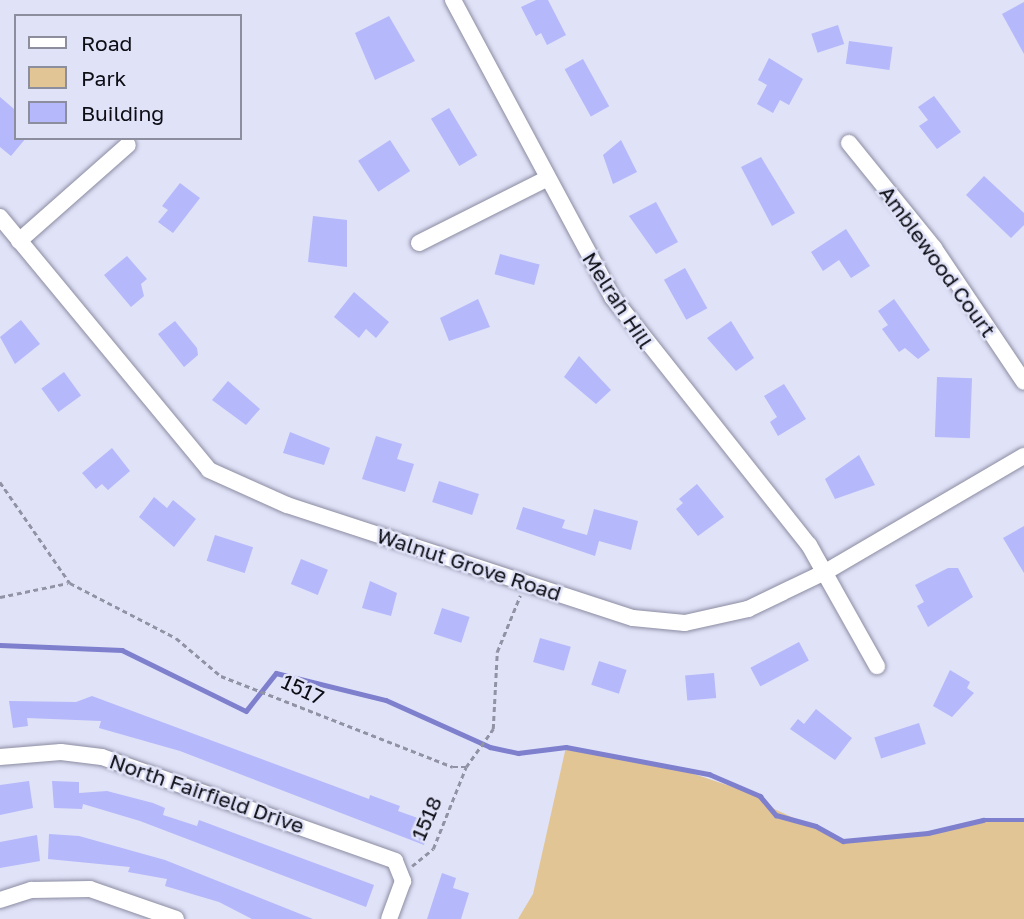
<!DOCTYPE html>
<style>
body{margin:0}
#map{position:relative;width:1024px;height:919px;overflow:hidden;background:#e0e2f8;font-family:"Golos Text",sans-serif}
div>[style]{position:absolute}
.green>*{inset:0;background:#e1c595}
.stream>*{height:4.5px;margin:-2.25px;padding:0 2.25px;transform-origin:2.25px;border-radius:2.25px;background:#7e7fcd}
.building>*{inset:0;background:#b5b8fa;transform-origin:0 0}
.path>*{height:2.5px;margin-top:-1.25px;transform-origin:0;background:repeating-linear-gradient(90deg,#9192a3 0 5px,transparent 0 8.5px)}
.roads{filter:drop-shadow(0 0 2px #8b8ca1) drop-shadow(0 0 2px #8b8ca1)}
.minor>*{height:16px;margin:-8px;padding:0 8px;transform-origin:8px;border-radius:8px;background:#fff}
span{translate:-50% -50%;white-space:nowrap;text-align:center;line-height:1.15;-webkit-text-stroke:5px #e0e2f8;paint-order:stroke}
.street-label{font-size:21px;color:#0d0d15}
.legend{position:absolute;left:14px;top:14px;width:228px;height:126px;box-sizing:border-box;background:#e0e2f8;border:2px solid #8c8d9d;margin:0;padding:9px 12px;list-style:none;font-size:21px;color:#0d0d15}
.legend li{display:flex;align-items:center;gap:14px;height:35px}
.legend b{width:35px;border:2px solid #8c8d9d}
</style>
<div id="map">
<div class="green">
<div style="clip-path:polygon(566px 747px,664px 764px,760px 796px,770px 807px,843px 841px,928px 833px,983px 820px,1024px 820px,1024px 919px,518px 919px,533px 894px)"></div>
</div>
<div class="stream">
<div style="left:0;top:645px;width:122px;rotate:2.3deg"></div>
<div style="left:122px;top:650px;width:138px;rotate:26.2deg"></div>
<div style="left:246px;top:711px;width:48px;rotate:-51.7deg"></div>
<div style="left:276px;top:673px;width:113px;rotate:13.8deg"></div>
<div style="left:386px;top:700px;width:114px;rotate:24.3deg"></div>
<div style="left:490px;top:747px;width:29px;rotate:12deg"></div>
<div style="left:518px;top:753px;width:48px;rotate:-7.1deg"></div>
<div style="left:566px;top:747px;width:146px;rotate:10.7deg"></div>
<div style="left:709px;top:774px;width:56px;rotate:23.3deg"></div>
<div style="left:760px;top:796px;width:25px;rotate:50deg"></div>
<div style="left:776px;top:815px;width:41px;rotate:15.4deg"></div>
<div style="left:816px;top:826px;width:31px;rotate:29deg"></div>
<div style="left:843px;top:841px;width:85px;rotate:-5.4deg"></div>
<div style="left:928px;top:833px;width:57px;rotate:-13.3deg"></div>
<div style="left:983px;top:820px;width:41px"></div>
</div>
<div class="building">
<div style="clip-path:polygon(536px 0,548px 0,566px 35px,547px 45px,541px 33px,536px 36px,521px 7px)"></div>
<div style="clip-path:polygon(1024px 2px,1024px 54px,1002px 14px)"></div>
<div style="clip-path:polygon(389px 16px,415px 61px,375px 80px,355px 33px)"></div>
<div style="left:838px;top:25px;width:20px;height:28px;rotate:72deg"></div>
<div style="left:849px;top:41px;width:44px;height:23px;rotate:8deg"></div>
<div style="clip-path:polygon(769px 58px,803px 79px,789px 105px,780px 100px,773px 113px,757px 104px,767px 85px,758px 80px)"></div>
<div style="left:583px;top:59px;width:54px;height:21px;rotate:61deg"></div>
<div style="clip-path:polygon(934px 96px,961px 132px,937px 149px,919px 126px,928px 120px,918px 107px)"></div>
<div style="clip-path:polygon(0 97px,14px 109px,16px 138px,26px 138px,11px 156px,0 147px)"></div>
<div style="left:449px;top:108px;width:55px;height:21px;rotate:59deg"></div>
<div style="left:390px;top:140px;width:37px;height:38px;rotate:57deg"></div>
<div style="clip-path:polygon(621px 140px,637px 172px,613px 184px,603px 155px)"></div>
<div style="clip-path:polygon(761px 157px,795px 213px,772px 226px,741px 167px)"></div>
<div style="clip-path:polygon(984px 176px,1024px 213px,1024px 225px,1011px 238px,966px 195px)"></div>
<div style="clip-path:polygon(180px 183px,200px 198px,173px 233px,158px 222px,168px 210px,162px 206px)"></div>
<div style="clip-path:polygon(656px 202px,678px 242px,656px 254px,629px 216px)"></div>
<div style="clip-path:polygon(313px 216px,347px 220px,347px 267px,308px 262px)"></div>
<div style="clip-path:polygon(846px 229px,870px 266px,851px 278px,839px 260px,823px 271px,811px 252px)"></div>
<div style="left:500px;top:254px;width:41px;height:21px;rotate:15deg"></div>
<div style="clip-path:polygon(127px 256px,147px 279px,141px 284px,144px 296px,131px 307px,104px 275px)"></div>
<div style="left:685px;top:268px;width:46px;height:24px;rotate:61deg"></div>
<div style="clip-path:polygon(354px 292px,389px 322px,376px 338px,366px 329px,359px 338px,334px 317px)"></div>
<div style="clip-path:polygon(478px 299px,490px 327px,449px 341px,440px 318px)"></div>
<div style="clip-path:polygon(894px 299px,930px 350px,918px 359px,905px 348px,899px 352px,882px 329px,888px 325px,878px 311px)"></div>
<div style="clip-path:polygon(21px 320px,40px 344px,15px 364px,0 337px)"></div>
<div style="clip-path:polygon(175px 321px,197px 348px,198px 355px,184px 367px,158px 334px)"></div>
<div style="clip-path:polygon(731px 321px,754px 358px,736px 371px,707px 338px)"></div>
<div style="clip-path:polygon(579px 356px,611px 390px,596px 404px,564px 377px)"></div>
<div style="left:64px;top:372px;width:29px;height:28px;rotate:54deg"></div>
<div style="left:937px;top:377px;width:35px;height:60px;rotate:2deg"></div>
<div style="clip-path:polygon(228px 381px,260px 409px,246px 425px,212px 400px)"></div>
<div style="clip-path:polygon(784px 384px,806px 419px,778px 436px,770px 422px,777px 417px,764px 396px)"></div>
<div style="clip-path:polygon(290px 432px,330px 448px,324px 465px,283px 453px)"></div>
<div style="clip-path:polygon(376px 436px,402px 444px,397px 459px,414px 464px,405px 492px,362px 479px)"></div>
<div style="clip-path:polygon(112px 448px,130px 471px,108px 490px,102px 484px,96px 489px,82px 473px)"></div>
<div style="clip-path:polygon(859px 455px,875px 485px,835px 499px,825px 479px)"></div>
<div style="left:439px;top:481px;width:42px;height:22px;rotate:18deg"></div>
<div style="clip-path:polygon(697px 484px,724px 517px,698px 536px,676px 509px,683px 503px,679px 499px)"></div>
<div style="clip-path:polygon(154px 497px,167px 508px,173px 500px,196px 519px,174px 547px,139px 517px)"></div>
<div style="clip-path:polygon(523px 507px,565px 520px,562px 528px,587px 535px,594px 509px,638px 521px,631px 550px,599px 541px,595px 556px,516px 529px)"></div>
<div style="clip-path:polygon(1024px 526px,1024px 573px,1003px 538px)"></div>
<div style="left:215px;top:535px;width:40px;height:27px;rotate:18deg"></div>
<div style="left:301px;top:559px;width:29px;height:27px;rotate:22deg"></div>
<div style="clip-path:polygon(948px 568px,958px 568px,973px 597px,928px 627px,917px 606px,924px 602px,915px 585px)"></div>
<div style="clip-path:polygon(370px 581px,397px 593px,391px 616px,362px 608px)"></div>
<div style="left:442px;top:608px;width:29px;height:27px;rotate:18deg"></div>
<div style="left:540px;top:638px;width:32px;height:25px;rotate:16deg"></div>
<div style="left:799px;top:642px;width:21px;height:55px;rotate:62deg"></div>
<div style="left:599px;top:661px;width:29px;height:25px;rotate:18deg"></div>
<div style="clip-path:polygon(950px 670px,970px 682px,967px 688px,974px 693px,952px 717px,933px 706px)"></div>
<div style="left:714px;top:673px;width:25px;height:29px;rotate:85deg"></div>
<div style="clip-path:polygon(92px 696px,369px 799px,370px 795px,400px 806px,398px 811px,432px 823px,424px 845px,180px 751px,99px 728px,101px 721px,27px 718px,28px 726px,13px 728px,9px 701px,76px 702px)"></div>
<div style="clip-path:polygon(816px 709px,852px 738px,835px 760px,790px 729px,798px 719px,804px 724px)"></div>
<div style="left:919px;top:723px;width:22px;height:47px;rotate:72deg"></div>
<div style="clip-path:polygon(29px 781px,33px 808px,0 815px,0 785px)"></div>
<div style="clip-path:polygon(52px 781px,79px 782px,79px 793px,107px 791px,153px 803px,165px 808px,163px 815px,197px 826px,199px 820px,374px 885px,366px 907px,140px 821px,83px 804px,82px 809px,54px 808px)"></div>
<div style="clip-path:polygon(49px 834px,79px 836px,165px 860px,313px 919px,252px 919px,219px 902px,165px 886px,167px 879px,128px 872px,130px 867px,48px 859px)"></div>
<div style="clip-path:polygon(37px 835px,40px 861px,0 868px,0 842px)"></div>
<div style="clip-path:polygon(442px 873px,456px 878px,453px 888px,469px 893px,461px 919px,427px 919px)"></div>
</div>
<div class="path">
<div style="left:0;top:482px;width:123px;rotate:55.3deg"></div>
<div style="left:70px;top:583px;width:119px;rotate:27.4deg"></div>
<div style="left:176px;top:638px;width:59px;rotate:40.2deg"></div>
<div style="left:221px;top:676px;width:249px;rotate:21.4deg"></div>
<div style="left:453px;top:767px;width:13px"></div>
<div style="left:466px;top:767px;width:47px;rotate:-54.6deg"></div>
<div style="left:493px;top:729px;width:77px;rotate:-87deg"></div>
<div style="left:497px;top:652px;width:61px;rotate:-67.7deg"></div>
<div style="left:0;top:597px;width:69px;rotate:-11.6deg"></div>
<div style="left:412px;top:866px;width:27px;rotate:-39deg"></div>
<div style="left:433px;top:849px;width:88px;rotate:-68.1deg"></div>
</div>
<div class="roads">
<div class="minor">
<div style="left:453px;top:0;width:338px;rotate:61.8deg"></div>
<div style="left:613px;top:298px;width:315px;rotate:51.6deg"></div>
<div style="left:809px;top:545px;width:139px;rotate:60.7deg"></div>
<div style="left:849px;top:143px;width:135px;rotate:51deg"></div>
<div style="left:934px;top:248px;width:161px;rotate:56.1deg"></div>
<div style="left:0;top:217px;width:328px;rotate:50.4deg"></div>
<div style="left:209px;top:470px;width:85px;rotate:24.2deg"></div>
<div style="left:287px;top:505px;width:364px;rotate:18.1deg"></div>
<div style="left:633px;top:618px;width:52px;rotate:5.5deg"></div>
<div style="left:685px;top:623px;width:65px;rotate:-12.5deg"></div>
<div style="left:748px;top:609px;width:88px;rotate:-25.7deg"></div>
<div style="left:827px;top:571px;width:228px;rotate:-30.3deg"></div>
<div style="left:19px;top:241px;width:145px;rotate:-41.4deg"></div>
<div style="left:419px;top:243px;width:142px;rotate:-26.7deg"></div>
<div style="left:0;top:757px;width:61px;rotate:-4.7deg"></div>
<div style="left:61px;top:752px;width:41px;rotate:7deg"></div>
<div style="left:102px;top:757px;width:311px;rotate:19.5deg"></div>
<div style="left:395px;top:861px;width:22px;rotate:68deg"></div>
<div style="left:403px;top:881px;width:40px;rotate:110.2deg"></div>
<div style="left:0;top:900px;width:33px;rotate:-18deg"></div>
<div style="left:31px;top:890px;width:59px;rotate:-1deg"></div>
<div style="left:90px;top:889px;width:91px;rotate:19.2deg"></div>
</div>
</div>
<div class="street-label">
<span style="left:938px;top:261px;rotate:54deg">Amblewood Court</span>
<span style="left:618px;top:300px;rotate:57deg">Melrah Hill</span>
<span style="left:469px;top:564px;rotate:18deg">Walnut Grove Road</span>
<span style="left:303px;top:689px;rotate:25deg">1517</span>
<span style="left:207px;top:793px;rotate:19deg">North Fairfield Drive</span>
<span style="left:426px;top:818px;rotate:-66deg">1518</span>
</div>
<ul class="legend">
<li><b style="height:9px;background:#fff"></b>Road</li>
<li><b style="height:19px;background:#e1c595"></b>Park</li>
<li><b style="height:19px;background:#b5b8fa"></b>Building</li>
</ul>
</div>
